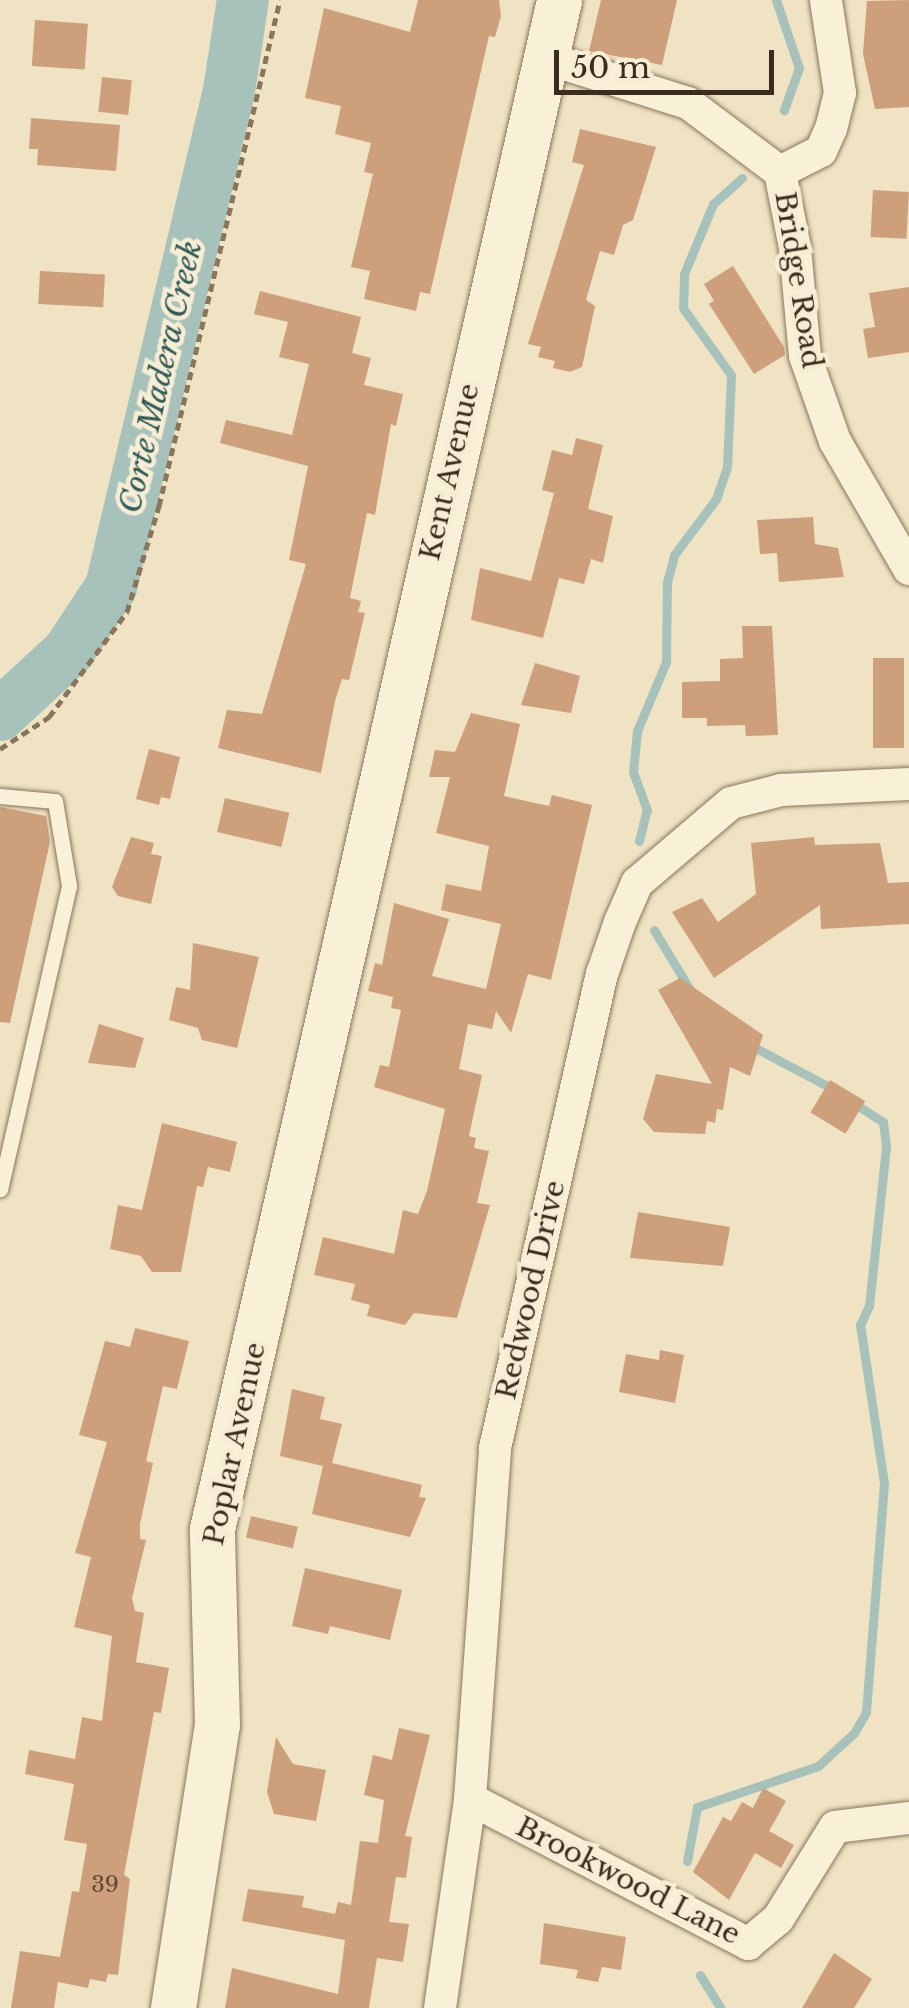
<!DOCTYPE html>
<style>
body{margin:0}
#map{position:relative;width:909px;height:2008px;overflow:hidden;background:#efe3c4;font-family:"Libre Baskerville",serif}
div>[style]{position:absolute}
.stream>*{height:9px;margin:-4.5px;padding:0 4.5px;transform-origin:4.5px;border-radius:4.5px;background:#a6c2ba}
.river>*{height:52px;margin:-26px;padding:0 26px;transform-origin:26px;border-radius:26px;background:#a6c2ba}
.building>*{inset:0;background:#cd9f7a;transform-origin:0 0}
.path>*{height:5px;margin-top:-2.5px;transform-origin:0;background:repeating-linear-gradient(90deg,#8a755a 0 8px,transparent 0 13px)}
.roads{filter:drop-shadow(0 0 2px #8a755a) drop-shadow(0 0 2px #8a755a)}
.lane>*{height:15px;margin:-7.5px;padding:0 7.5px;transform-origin:7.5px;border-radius:7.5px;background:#f9f0d8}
.street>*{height:32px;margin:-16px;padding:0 16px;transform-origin:16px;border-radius:16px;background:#f9f0d8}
.secondary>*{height:45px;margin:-22.5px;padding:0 22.5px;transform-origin:22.5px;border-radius:22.5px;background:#f9f0d8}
span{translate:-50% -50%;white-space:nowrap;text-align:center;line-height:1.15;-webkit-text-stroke:9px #f6edd4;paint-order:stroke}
.number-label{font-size:22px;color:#5f4935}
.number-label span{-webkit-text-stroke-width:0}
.street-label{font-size:28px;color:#3a2c1e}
.water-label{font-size:30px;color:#2e5a58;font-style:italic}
.scale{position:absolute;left:554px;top:50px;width:220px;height:45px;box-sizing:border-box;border:5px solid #3a2c1e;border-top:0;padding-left:12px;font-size:30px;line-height:35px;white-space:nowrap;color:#3a2c1e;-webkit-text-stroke:8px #f6edd4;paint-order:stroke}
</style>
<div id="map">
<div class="stream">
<div style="left:776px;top:0;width:72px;rotate:71.3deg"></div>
<div style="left:799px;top:68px;width:45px;rotate:109.7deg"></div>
<div style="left:639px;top:841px;width:32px;rotate:-76deg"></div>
<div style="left:647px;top:810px;width:40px;rotate:-110.2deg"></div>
<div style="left:633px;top:772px;width:41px;rotate:-84.4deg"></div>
<div style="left:637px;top:731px;width:75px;rotate:-67.2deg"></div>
<div style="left:666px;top:662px;width:80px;rotate:-89.3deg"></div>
<div style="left:667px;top:582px;width:28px;rotate:-75deg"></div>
<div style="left:674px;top:555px;width:70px;rotate:-53.1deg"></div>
<div style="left:716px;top:499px;width:34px;rotate:-71deg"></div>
<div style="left:727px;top:467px;width:92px;rotate:-87.5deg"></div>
<div style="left:731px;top:375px;width:82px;rotate:-125.6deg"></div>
<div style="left:683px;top:308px;width:34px;rotate:-88deg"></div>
<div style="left:684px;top:274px;width:76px;rotate:-67.5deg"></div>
<div style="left:713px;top:204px;width:39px;rotate:-42deg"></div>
<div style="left:654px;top:930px;width:68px;rotate:58.9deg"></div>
<div style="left:750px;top:1045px;width:98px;rotate:27.9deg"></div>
<div style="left:687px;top:1861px;width:55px;rotate:-79.5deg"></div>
<div style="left:697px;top:1807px;width:128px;rotate:-18.7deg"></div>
<div style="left:818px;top:1766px;width:49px;rotate:-42.5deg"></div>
<div style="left:854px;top:1733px;width:24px;rotate:-60deg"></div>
<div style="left:866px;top:1712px;width:230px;rotate:-85.5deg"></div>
<div style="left:884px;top:1483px;width:160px;rotate:-98.6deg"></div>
<div style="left:860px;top:1325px;width:21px;rotate:-65deg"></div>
<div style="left:869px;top:1306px;width:161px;rotate:-83.9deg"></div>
<div style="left:886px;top:1146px;width:24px;rotate:-97deg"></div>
<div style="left:883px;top:1122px;width:35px;rotate:-147deg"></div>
<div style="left:700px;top:1975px;width:39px;rotate:58deg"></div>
</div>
<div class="river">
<div style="left:0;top:715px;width:93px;rotate:-42.8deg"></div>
<div style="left:68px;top:652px;width:78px;rotate:-56.5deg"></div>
<div style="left:111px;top:587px;width:510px;rotate:-76.62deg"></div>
<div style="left:229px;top:91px;width:92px;rotate:-81.3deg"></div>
</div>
<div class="building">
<div style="clip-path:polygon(418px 0,499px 0,501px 16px,495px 37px,489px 36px,430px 294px,420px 292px,416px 311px,364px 299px,370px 271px,351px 267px,373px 174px,364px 172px,371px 143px,335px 134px,341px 106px,305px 98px,324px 8px,410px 32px)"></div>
<div style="clip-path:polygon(601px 0,677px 0,662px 65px,589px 51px)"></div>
<div style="clip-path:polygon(909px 0,909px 107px,875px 109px,863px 54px,867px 1px)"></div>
<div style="left:35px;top:20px;width:53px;height:46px;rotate:4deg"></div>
<div style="left:102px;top:77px;width:30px;height:35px;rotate:6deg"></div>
<div style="clip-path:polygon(31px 118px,120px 125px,116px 171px,37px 165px,38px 149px,29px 149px)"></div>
<div style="clip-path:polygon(580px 129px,656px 147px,633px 220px,623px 225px,614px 255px,600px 251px,586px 300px,595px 306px,582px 367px,570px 372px,553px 368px,555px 361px,538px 357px,541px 347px,528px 344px,584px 165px,572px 162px)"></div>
<div style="left:873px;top:190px;width:36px;height:47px;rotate:3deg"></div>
<div style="clip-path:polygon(733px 266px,784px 347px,785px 355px,754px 374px,709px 304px,714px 301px,704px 284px)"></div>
<div style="left:40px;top:271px;width:65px;height:33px;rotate:3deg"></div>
<div style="clip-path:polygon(909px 287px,909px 352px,868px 358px,863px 329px,875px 327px,869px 293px)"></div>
<div style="clip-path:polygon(260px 291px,361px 317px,352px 353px,371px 358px,364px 385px,403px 394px,396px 426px,391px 424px,375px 515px,367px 513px,350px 598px,361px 601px,358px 612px,365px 613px,349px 680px,342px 679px,335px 701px,321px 773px,218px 748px,227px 710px,262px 714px,306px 564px,289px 560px,308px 466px,220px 443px,226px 420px,292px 435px,309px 364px,279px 357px,288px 322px,254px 314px)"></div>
<div style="clip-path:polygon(576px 438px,603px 445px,588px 509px,613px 516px,603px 563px,591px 559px,584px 584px,559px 578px,543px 638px,471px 620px,480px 568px,531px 581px,554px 493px,542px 490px,552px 450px,572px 455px)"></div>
<div style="clip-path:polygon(813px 517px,815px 544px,838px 548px,844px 577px,779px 582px,777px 553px,760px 554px,757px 520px)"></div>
<div style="clip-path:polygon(742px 626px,772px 626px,778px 735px,746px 736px,745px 725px,707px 726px,707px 718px,682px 718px,682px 682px,720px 681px,720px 659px,743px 658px)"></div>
<div style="left:873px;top:658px;width:31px;height:90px"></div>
<div style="clip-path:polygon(535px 663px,580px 676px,571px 713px,521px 705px)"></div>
<div style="clip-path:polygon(471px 713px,520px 724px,504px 796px,549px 806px,552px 795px,592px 805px,551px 980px,528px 974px,511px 1033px,496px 1011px,492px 1029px,468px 1024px,459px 1069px,482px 1075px,469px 1136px,476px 1138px,474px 1148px,489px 1151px,477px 1203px,490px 1205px,457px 1318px,414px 1313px,405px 1325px,367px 1316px,370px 1305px,351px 1300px,355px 1284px,314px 1275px,323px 1237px,394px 1254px,403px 1210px,418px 1214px,427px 1191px,445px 1109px,374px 1087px,380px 1065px,389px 1067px,401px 1010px,391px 1008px,393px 997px,368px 991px,375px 963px,382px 965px,394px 903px,449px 919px,432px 976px,486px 989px,501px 924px,441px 910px,446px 884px,481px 891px,489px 846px,436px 833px,450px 777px,429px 777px,435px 750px,455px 752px)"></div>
<div style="clip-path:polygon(149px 749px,180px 757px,170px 799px,161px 797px,159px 805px,136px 799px)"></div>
<div style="left:225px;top:798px;width:66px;height:35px;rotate:13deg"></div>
<div style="clip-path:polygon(0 807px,46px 816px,50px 842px,10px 1023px,0 1022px)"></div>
<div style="clip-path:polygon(131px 837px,154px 843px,151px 854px,162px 856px,151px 904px,118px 896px,112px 887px)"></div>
<div style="clip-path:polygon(814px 837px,815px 845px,880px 843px,888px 883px,909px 882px,909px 924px,821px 929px,820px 905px,714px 978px,672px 912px,702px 898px,718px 922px,756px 894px,751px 843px)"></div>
<div style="clip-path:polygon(193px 943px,259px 957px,237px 1048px,202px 1040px,198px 1028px,169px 1020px,176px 987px,190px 990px)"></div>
<div style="clip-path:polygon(680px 978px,763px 1035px,750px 1076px,730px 1067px,723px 1110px,717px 1109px,715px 1123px,707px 1121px,705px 1134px,654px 1132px,643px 1119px,656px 1074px,712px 1084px,658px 990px)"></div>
<div style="clip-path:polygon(99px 1024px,144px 1038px,135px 1068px,88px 1063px)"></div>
<div style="left:830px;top:1080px;width:41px;height:38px;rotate:31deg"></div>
<div style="clip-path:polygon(162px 1123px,237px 1142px,230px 1172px,208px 1167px,203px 1187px,197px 1186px,181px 1272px,152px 1272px,141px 1256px,110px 1249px,118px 1205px,142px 1210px)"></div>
<div style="clip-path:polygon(638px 1212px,730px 1227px,723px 1266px,630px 1258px)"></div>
<div style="clip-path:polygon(135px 1328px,189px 1341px,177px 1389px,163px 1386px,146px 1461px,153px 1463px,140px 1524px,140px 1539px,146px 1540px,132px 1598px,135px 1611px,144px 1613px,136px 1662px,169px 1668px,161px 1713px,154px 1712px,124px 1875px,130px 1879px,118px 1975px,108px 1974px,106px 1982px,90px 1979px,88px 1988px,58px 1982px,54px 2008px,11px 2008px,20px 1951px,60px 1957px,72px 1891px,79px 1892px,87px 1844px,64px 1840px,74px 1784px,25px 1774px,29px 1750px,75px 1759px,82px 1717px,102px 1721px,112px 1636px,74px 1627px,91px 1557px,75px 1553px,107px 1442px,79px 1435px,105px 1341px,130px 1347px)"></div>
<div style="clip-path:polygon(660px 1350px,684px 1355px,675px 1403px,619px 1392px,626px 1354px,659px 1360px)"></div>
<div style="clip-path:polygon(292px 1389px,325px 1397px,320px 1419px,342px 1424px,332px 1463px,422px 1485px,419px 1497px,426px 1498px,410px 1537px,312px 1514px,323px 1466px,280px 1456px)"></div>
<div style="left:251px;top:1516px;width:48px;height:22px;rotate:13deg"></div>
<div style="clip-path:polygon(305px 1568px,402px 1590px,390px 1640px,330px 1626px,328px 1634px,292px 1626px)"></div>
<div style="clip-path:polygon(399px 1728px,430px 1735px,405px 1836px,412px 1837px,406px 1878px,396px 1877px,389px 1922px,409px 1924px,403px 1962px,377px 1958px,369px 2008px,225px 2008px,232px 1968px,338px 1994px,345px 1940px,242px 1921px,248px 1889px,304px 1896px,302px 1907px,335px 1914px,338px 1902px,351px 1905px,360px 1841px,378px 1843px,384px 1800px,364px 1795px,373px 1755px,392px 1760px)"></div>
<div style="clip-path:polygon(276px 1737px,293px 1764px,326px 1770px,316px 1821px,274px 1814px,267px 1792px)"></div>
<div style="clip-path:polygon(763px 1788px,786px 1801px,769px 1831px,794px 1845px,781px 1868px,755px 1853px,729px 1900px,693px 1872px,723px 1817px,731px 1821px,742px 1802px,753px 1808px)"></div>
<div style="clip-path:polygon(544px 1923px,626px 1937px,621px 1970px,602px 1967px,598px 1982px,576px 1978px,578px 1970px,540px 1964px)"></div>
<div style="clip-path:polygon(834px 1953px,872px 1979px,854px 2008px,802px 2008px)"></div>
</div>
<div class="path">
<div style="left:0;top:749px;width:59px;rotate:-33.1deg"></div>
<div style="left:49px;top:717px;width:131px;rotate:-53.4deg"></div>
<div style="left:127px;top:612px;width:111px;rotate:-73.2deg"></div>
<div style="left:159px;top:506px;width:520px;rotate:-76.55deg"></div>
</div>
<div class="roads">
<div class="lane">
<div style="left:0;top:796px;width:55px;rotate:5.2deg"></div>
<div style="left:55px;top:801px;width:86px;rotate:80.6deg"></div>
<div style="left:69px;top:886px;width:311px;rotate:102.8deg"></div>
</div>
<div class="street">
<div style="left:546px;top:58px;width:149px;rotate:17.6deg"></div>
<div style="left:688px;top:103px;width:115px;rotate:36.9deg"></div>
<div style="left:780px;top:172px;width:77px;rotate:78.8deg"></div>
<div style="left:795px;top:248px;width:108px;rotate:84.7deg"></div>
<div style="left:805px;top:356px;width:90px;rotate:70.6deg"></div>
<div style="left:835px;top:441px;width:148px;rotate:60deg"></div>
<div style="left:780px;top:172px;width:46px;rotate:-27.1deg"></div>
<div style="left:821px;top:151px;width:24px;rotate:-66deg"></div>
<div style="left:831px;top:129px;width:37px;rotate:-76deg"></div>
<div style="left:840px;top:93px;width:94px;rotate:-98.6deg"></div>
<div style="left:470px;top:1799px;width:314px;rotate:27.5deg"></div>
<div style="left:748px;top:1944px;width:39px;rotate:-40deg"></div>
<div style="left:778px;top:1919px;width:108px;rotate:-58.2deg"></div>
<div style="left:835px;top:1827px;width:75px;rotate:-6.9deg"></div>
<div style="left:440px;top:2008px;width:211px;rotate:-81.8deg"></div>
<div style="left:470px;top:1799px;width:352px;rotate:-85.9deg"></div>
<div style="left:495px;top:1448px;width:486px;rotate:-77.3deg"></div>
<div style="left:602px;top:974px;width:55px;rotate:-70.9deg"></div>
<div style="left:620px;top:922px;width:43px;rotate:-66.4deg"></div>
<div style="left:637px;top:883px;width:123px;rotate:-40.4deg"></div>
<div style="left:731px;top:803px;width:52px;rotate:-14.6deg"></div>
<div style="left:781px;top:790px;width:128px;rotate:-2.7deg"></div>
</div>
<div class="secondary">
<div style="left:173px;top:2008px;width:286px;rotate:-81.2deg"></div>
<div style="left:217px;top:1725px;width:196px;rotate:-91.5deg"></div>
<div style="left:212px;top:1529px;width:1568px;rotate:-77.21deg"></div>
</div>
</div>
<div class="number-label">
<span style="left:105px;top:1885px">39</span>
</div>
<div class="street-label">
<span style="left:798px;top:280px;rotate:81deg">Bridge Road</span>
<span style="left:450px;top:472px;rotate:-77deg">Kent Avenue</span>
<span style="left:531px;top:1290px;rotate:-77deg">Redwood Drive</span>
<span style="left:235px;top:1444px;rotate:-78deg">Poplar Avenue</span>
<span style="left:628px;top:1881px;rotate:27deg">Brookwood Lane</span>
</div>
<div class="water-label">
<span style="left:161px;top:377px;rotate:-77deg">Corte Madera Creek</span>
</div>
<div class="scale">50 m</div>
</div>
